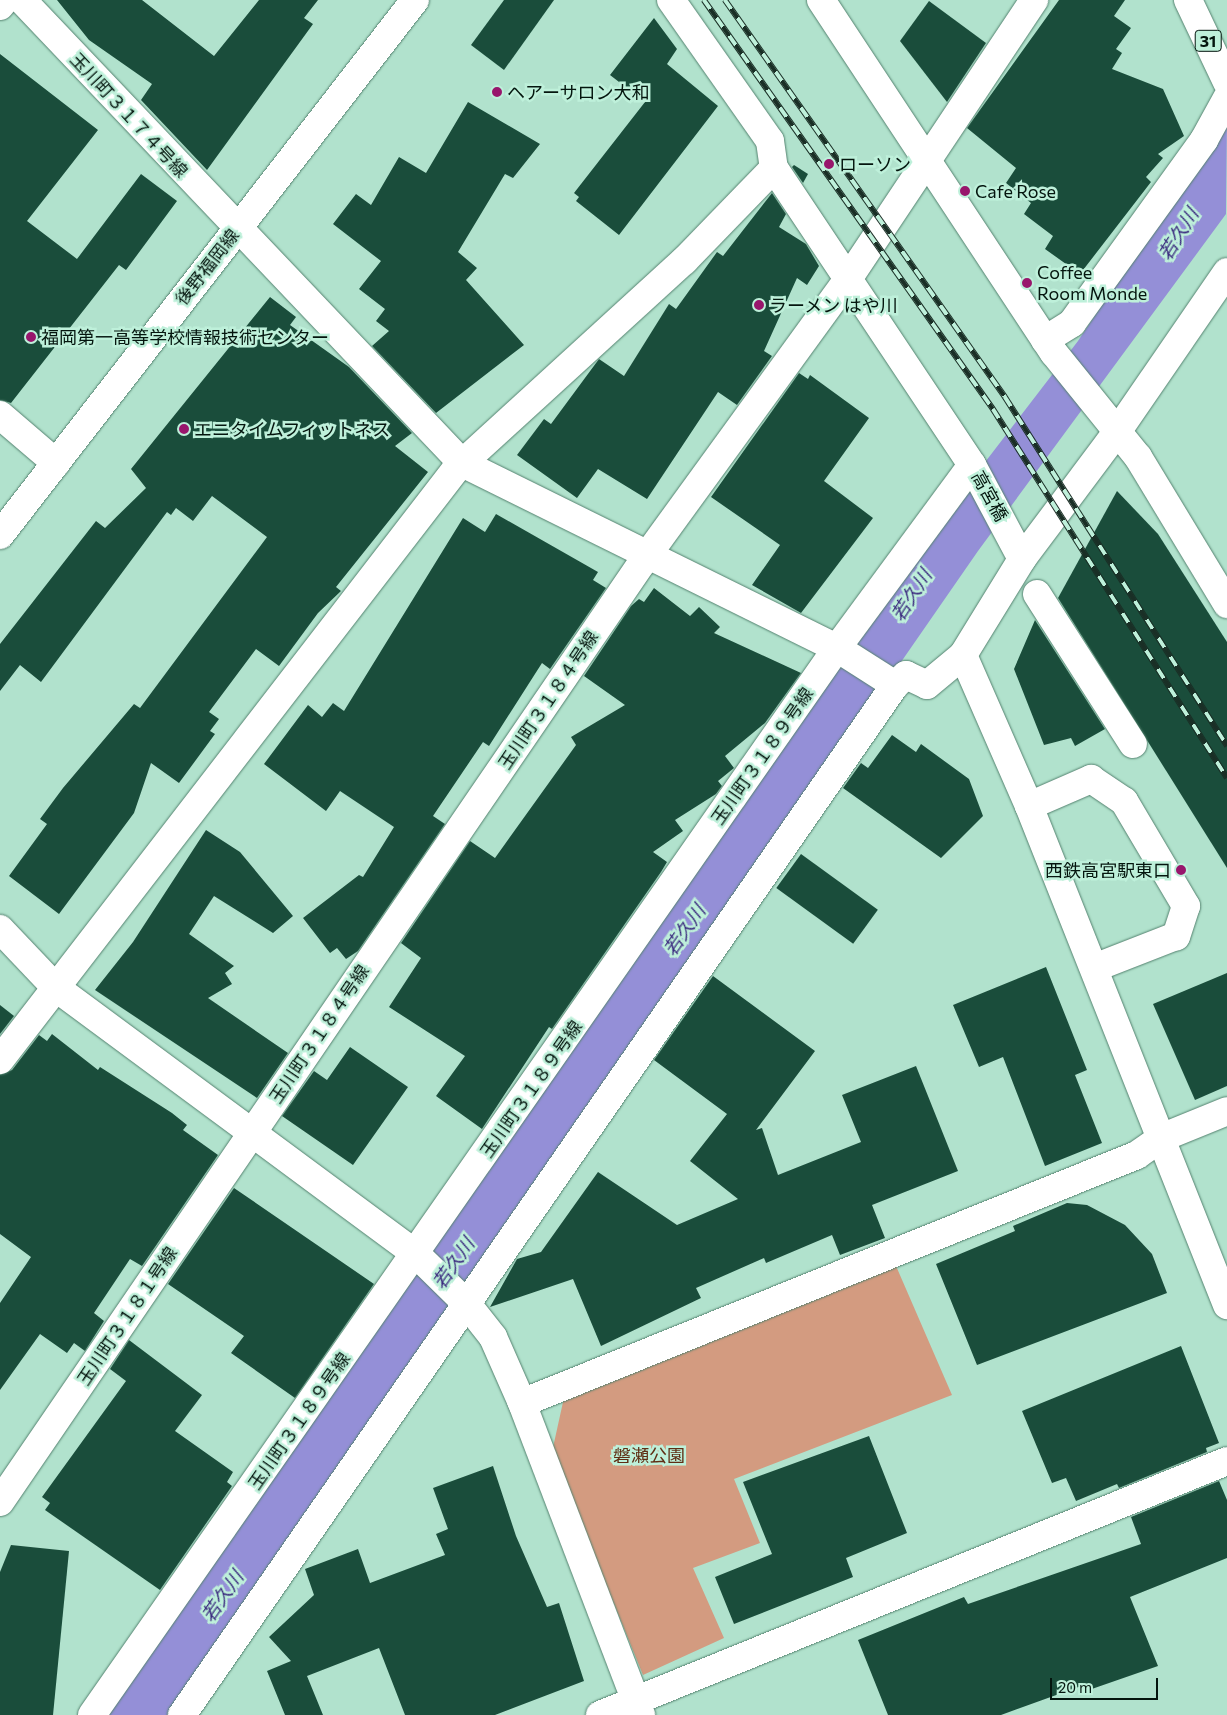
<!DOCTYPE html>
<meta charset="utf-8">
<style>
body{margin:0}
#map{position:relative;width:1227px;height:1715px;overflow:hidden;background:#b1e2cd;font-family:Commissioner,"Noto Sans JP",sans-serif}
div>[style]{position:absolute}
.green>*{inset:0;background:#d39b80}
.water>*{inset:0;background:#948fd7}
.building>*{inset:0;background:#1a4d3b;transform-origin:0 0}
.roads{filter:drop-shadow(0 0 1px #54826f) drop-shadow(0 0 1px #54826f)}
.minor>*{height:28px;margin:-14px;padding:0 14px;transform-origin:14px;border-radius:14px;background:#fff}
.major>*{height:28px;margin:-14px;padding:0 14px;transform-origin:14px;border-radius:14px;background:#fff}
.rail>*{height:5.5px;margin-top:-2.75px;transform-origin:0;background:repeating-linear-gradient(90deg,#bef0da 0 11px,#1a2f26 0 22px);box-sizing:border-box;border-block:1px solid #1a2f26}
.dots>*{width:14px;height:14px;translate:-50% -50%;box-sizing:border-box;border:2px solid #bef0da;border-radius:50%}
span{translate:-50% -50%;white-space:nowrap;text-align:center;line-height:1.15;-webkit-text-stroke:5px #bef0da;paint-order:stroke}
.shield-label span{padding:1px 4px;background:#bef0da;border:1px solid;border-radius:4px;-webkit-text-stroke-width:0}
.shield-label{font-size:16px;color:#04150e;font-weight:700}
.poi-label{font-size:18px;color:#04150e}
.left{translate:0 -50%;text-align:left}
.right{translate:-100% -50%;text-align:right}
.street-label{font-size:18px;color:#04150e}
.park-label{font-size:18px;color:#5f2e14}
.water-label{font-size:19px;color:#3b2b7f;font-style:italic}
.scale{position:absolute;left:1050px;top:1678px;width:108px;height:22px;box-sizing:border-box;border:2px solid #04150e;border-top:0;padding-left:6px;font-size:15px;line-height:18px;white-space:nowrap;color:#04150e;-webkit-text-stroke:4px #bef0da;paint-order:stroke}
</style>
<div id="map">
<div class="green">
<div style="clip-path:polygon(893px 1259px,952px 1395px,734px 1479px,760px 1543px,693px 1568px,724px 1638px,643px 1675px,552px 1452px,565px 1393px)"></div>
</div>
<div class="water">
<div style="clip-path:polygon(1227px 116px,1226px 214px,978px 551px,171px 1715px,105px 1715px,956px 500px,1078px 341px)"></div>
</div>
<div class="building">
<div style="clip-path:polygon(57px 0,142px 0,214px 56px,259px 0,318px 0,304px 18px,313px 24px,207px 170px,141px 100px,152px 84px,89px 40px)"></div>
<div style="clip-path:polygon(504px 0,554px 0,504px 70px,471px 45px)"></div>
<div style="clip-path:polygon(1059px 0,1125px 0,1114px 16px,1131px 28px,1116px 49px,1122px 53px,1112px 69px,1163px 89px,1184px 136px,1158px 154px,1163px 158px,1146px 177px,1151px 182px,1080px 274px,1045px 249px,1053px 236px,1024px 214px,1031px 203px,1006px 183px,1016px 168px,967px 128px)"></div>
<div style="clip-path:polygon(929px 1px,986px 43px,947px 102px,900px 41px)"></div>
<div style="clip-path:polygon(654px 18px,677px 49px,667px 64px,718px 106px,619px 235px,576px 201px,579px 197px,574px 193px,645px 102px,610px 75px)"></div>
<div style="clip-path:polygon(0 54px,98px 130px,27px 221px,77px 259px,141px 174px,177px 201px,126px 270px,119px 265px,11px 403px,0 400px)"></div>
<div style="clip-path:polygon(468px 102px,540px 144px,513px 178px,505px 174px,458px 252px,477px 268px,466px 280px,524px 345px,436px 413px,372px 346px,389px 331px,376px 321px,385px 309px,359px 289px,381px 261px,333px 224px,356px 194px,371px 205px,399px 157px,426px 173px)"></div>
<div style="clip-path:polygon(794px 165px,808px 174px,803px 183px,792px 167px)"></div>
<div style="clip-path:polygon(772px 193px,786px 214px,779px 227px,806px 244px,819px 266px,807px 285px,797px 278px,764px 351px,772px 356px,737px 405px,718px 392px,647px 499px,598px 469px,577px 498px,517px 455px,544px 419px,551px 424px,599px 359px,624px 376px,669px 304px,676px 309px,717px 252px,723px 256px)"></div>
<div style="clip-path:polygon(270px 297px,296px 317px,290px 325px,349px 367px,412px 433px,395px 446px,428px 472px,336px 587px,341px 591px,318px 613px,279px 666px,256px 649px,209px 712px,219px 719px,210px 731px,215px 734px,179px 783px,151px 763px,134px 813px,59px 914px,9px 876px,47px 824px,40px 819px,63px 788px,134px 704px,140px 708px,267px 537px,212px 496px,193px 521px,176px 508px,171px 515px,167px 512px,41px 682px,20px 665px,0 691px,0 644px,96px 521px,105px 528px,146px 488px,131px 469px)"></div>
<div style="clip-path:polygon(799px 373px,808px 379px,810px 375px,869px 418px,824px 481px,873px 518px,801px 613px,752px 585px,780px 545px,711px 497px)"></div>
<div style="clip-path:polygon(1117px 491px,1158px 534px,1227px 642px,1227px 868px,1058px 598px)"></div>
<div style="clip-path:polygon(496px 514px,598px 572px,593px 580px,606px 588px,550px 669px,542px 663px,489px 746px,483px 742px,433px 816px,445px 824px,358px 951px,346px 959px,337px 948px,330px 953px,303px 918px,359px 875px,363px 877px,394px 827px,340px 791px,326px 811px,264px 764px,308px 705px,322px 717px,333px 703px,344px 711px,463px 518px,485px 532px)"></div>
<div style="clip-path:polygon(654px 588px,690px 616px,699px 607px,720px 627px,714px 633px,801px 673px,765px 723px,725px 756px,734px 768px,718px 781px,722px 786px,716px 794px,675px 820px,683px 831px,653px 852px,667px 862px,661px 872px,552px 1029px,549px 1027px,482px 1129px,436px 1096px,465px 1056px,389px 1007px,421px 958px,401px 943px,470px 841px,495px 858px,576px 745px,571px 737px,625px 705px,584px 676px,631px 606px,639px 599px,644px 602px)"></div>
<div style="clip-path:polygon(1035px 620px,1105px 729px,1075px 746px,1071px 738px,1044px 745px,1014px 669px)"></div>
<div style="clip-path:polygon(892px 735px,916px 752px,921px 744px,969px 779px,983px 816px,941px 858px,843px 788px,861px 763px,868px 768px)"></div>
<div style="clip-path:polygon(206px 830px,240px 852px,293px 916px,273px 933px,214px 896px,189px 934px,234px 966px,225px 973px,232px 984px,208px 998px,288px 1053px,257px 1098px,95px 990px,133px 942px)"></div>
<div style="left:801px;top:854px;width:95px;height:42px;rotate:36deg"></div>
<div style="clip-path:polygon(1046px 967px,1087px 1070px,1075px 1075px,1102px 1143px,1045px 1166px,1003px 1057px,979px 1067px,953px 1005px)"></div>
<div style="clip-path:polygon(1227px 973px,1227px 1086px,1195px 1100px,1153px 1004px)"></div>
<div style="clip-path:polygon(713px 976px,815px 1051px,756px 1130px,762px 1128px,778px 1175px,861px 1142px,842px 1095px,916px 1066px,958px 1171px,872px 1205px,885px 1238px,840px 1255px,832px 1235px,766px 1263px,764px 1258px,696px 1288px,701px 1298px,601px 1346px,573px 1279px,490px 1307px,517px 1259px,541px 1252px,598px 1172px,677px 1225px,738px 1199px,690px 1161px,727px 1114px,654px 1060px)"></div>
<div style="clip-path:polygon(0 1005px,14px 1016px,0 1034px)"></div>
<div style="clip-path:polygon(52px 1034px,98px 1070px,100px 1067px,172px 1113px,187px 1125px,183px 1130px,218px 1155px,142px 1266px,130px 1259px,94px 1313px,104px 1321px,85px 1351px,74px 1343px,67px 1353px,40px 1334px,0 1390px,0 1303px,31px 1257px,0 1234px,0 1075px,12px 1070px,39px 1035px,47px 1041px)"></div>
<div style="clip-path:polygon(350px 1047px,408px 1087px,353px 1165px,282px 1116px,314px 1071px,327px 1080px)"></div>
<div style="clip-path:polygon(234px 1188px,374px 1284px,295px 1398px,231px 1353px,244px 1336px,168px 1284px)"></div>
<div style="clip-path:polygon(1067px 1203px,1087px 1205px,1125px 1225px,1152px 1254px,1167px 1293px,977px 1365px,936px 1264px,1015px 1231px,1013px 1226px)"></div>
<div style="clip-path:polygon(129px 1340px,202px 1395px,175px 1431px,233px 1472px,227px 1482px,232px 1486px,160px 1590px,45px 1510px,50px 1503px,42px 1497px,126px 1381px,110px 1369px)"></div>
<div style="clip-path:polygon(1181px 1346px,1219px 1443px,1206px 1448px,1207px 1452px,1119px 1488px,1117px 1484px,1076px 1501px,1066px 1478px,1052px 1483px,1022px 1411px)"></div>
<div style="clip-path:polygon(869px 1436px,907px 1533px,846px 1558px,853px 1577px,734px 1624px,715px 1577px,772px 1554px,743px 1482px)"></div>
<div style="clip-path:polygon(493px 1466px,516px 1536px,547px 1607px,559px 1603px,584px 1681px,495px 1715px,405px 1715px,379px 1648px,307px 1676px,323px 1715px,285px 1715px,267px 1671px,291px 1661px,269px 1637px,314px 1595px,305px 1569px,358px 1549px,370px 1583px,445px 1555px,436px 1534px,448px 1529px,433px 1488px)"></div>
<div style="clip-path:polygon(1219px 1481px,1227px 1500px,1227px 1558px,1130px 1597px,1158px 1666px,1086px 1691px,1084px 1685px,1001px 1715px,888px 1715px,858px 1640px,964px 1597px,968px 1604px,1141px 1544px,1131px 1517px)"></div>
<div style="clip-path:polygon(11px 1545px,69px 1551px,53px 1715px,0 1715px,0 1572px)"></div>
</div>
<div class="roads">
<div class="minor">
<div style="left:22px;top:0;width:639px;rotate:46.46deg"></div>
<div style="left:462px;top:463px;width:418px;rotate:26.3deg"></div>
<div style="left:837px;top:648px;width:69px;rotate:32.5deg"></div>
<div style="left:671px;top:0;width:172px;rotate:54.9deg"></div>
<div style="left:770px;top:141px;width:27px;rotate:82deg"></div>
<div style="left:774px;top:168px;width:357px;rotate:56.3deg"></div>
<div style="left:972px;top:465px;width:106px;rotate:62deg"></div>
<div style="left:821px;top:0;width:423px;rotate:56.6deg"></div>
<div style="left:1054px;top:353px;width:134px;rotate:51.1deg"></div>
<div style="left:1138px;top:457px;width:172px;rotate:58.8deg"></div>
<div style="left:0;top:6px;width:8px;rotate:-50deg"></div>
<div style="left:1045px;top:340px;width:32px;rotate:-32deg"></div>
<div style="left:1072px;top:323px;width:226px;rotate:-54.2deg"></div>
<div style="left:1204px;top:140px;width:48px;rotate:-61.3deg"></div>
<div style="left:0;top:415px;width:74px;rotate:40.6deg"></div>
<div style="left:1037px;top:594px;width:178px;rotate:57.4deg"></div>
<div style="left:963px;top:655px;width:165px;rotate:66.4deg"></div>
<div style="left:1029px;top:806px;width:537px;rotate:68.36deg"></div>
<div style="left:1029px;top:806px;width:68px;rotate:-23.5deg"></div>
<div style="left:1091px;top:779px;width:40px;rotate:34deg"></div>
<div style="left:1124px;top:801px;width:122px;rotate:59.4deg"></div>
<div style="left:1186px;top:906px;width:32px;rotate:108deg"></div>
<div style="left:1176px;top:936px;width:88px;rotate:158.7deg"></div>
<div style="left:0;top:929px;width:80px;rotate:46.5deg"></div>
<div style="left:55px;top:987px;width:449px;rotate:36.5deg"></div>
<div style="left:416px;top:1254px;width:71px;rotate:44.4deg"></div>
<div style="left:467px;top:1304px;width:42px;rotate:51.8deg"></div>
<div style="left:493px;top:1337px;width:72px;rotate:66.3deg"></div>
<div style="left:522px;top:1403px;width:334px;rotate:69.1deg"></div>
<div style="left:0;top:1060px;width:746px;rotate:-52.35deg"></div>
<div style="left:456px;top:469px;width:309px;rotate:-42.4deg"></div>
<div style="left:684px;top:261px;width:129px;rotate:-45.9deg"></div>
<div style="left:522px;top:1403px;width:663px;rotate:-21.96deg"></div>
<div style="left:1137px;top:1155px;width:29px;rotate:-35deg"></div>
<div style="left:1161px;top:1138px;width:71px;rotate:-22.2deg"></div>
<div style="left:0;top:1502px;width:1136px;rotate:-55.65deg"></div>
<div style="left:641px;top:564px;width:356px;rotate:-54deg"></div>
<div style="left:850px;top:276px;width:332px;rotate:-56.3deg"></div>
<div style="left:92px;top:1715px;width:1301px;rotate:-55.08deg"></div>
<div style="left:837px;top:648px;width:227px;rotate:-53.6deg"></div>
<div style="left:182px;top:1715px;width:1253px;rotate:-55.31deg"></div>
<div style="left:895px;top:685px;width:15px;rotate:-42deg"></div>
<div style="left:906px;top:675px;width:23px;rotate:25deg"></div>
<div style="left:927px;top:685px;width:47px;rotate:-39.8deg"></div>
<div style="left:963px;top:655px;width:113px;rotate:-58.4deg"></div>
<div style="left:1022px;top:559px;width:159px;rotate:-53.2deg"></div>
<div style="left:1117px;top:432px;width:194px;rotate:-55.5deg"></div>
<div style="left:600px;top:1715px;width:676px;rotate:-22.05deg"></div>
</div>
<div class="major">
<div style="left:1188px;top:0;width:91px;rotate:64.6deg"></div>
<div style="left:0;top:535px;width:677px;rotate:-52.2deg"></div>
</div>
</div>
<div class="rail">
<div style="left:704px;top:0;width:501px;rotate:54.75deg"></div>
<div style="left:993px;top:409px;width:437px;rotate:57.6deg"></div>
<div style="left:725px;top:0;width:486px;rotate:54.8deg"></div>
<div style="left:1005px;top:397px;width:414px;rotate:57.5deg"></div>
</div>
<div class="dots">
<div style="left:497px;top:92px;background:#98166c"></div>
<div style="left:829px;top:164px;background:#98166c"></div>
<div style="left:965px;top:191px;background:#98166c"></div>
<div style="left:1027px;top:283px;background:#98166c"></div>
<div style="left:759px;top:305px;background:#98166c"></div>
<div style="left:31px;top:337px;background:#98166c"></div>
<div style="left:184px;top:429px;background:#98166c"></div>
<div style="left:1181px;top:870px;background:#98166c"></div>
</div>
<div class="shield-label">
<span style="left:1208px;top:41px">31</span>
</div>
<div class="poi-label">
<span class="left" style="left:507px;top:92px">ヘアーサロン大和</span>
<span class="left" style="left:839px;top:164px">ローソン</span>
<span class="left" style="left:975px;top:191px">Cafe Rose</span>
<span class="left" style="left:1037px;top:283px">Coffee<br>Room Monde</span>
<span class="left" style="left:769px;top:305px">ラーメン はや川</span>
<span class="left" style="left:41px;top:337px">福岡第一高等学校情報技術センター</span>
<span class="left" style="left:194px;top:429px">エニタイムフィットネス</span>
<span class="right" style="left:1171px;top:870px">西鉄高宮駅東口</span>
</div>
<div class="street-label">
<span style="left:129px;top:115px;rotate:47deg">玉川町３１７４号線</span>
<span style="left:207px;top:267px;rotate:-52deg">後野福岡線</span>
<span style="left:990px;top:496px;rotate:61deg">高宮橋</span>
<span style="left:548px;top:700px;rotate:-56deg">玉川町３１８４号線</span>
<span style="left:762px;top:756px;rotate:-55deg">玉川町３１８９号線</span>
<span style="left:319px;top:1034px;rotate:-56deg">玉川町３１８４号線</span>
<span style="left:531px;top:1089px;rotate:-55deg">玉川町３１８９号線</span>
<span style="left:127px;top:1316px;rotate:-56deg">玉川町３１８１号線</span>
<span style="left:299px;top:1421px;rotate:-55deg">玉川町３１８９号線</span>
</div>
<div class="park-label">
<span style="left:649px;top:1455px">磐瀬公園</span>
</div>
<div class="water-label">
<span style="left:1178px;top:234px;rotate:-58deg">若久川</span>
<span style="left:911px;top:595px;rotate:-57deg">若久川</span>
<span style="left:684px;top:930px;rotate:-55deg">若久川</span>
<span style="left:453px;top:1263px;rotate:-55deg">若久川</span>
<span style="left:222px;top:1596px;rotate:-55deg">若久川</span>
</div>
<div class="scale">20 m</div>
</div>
